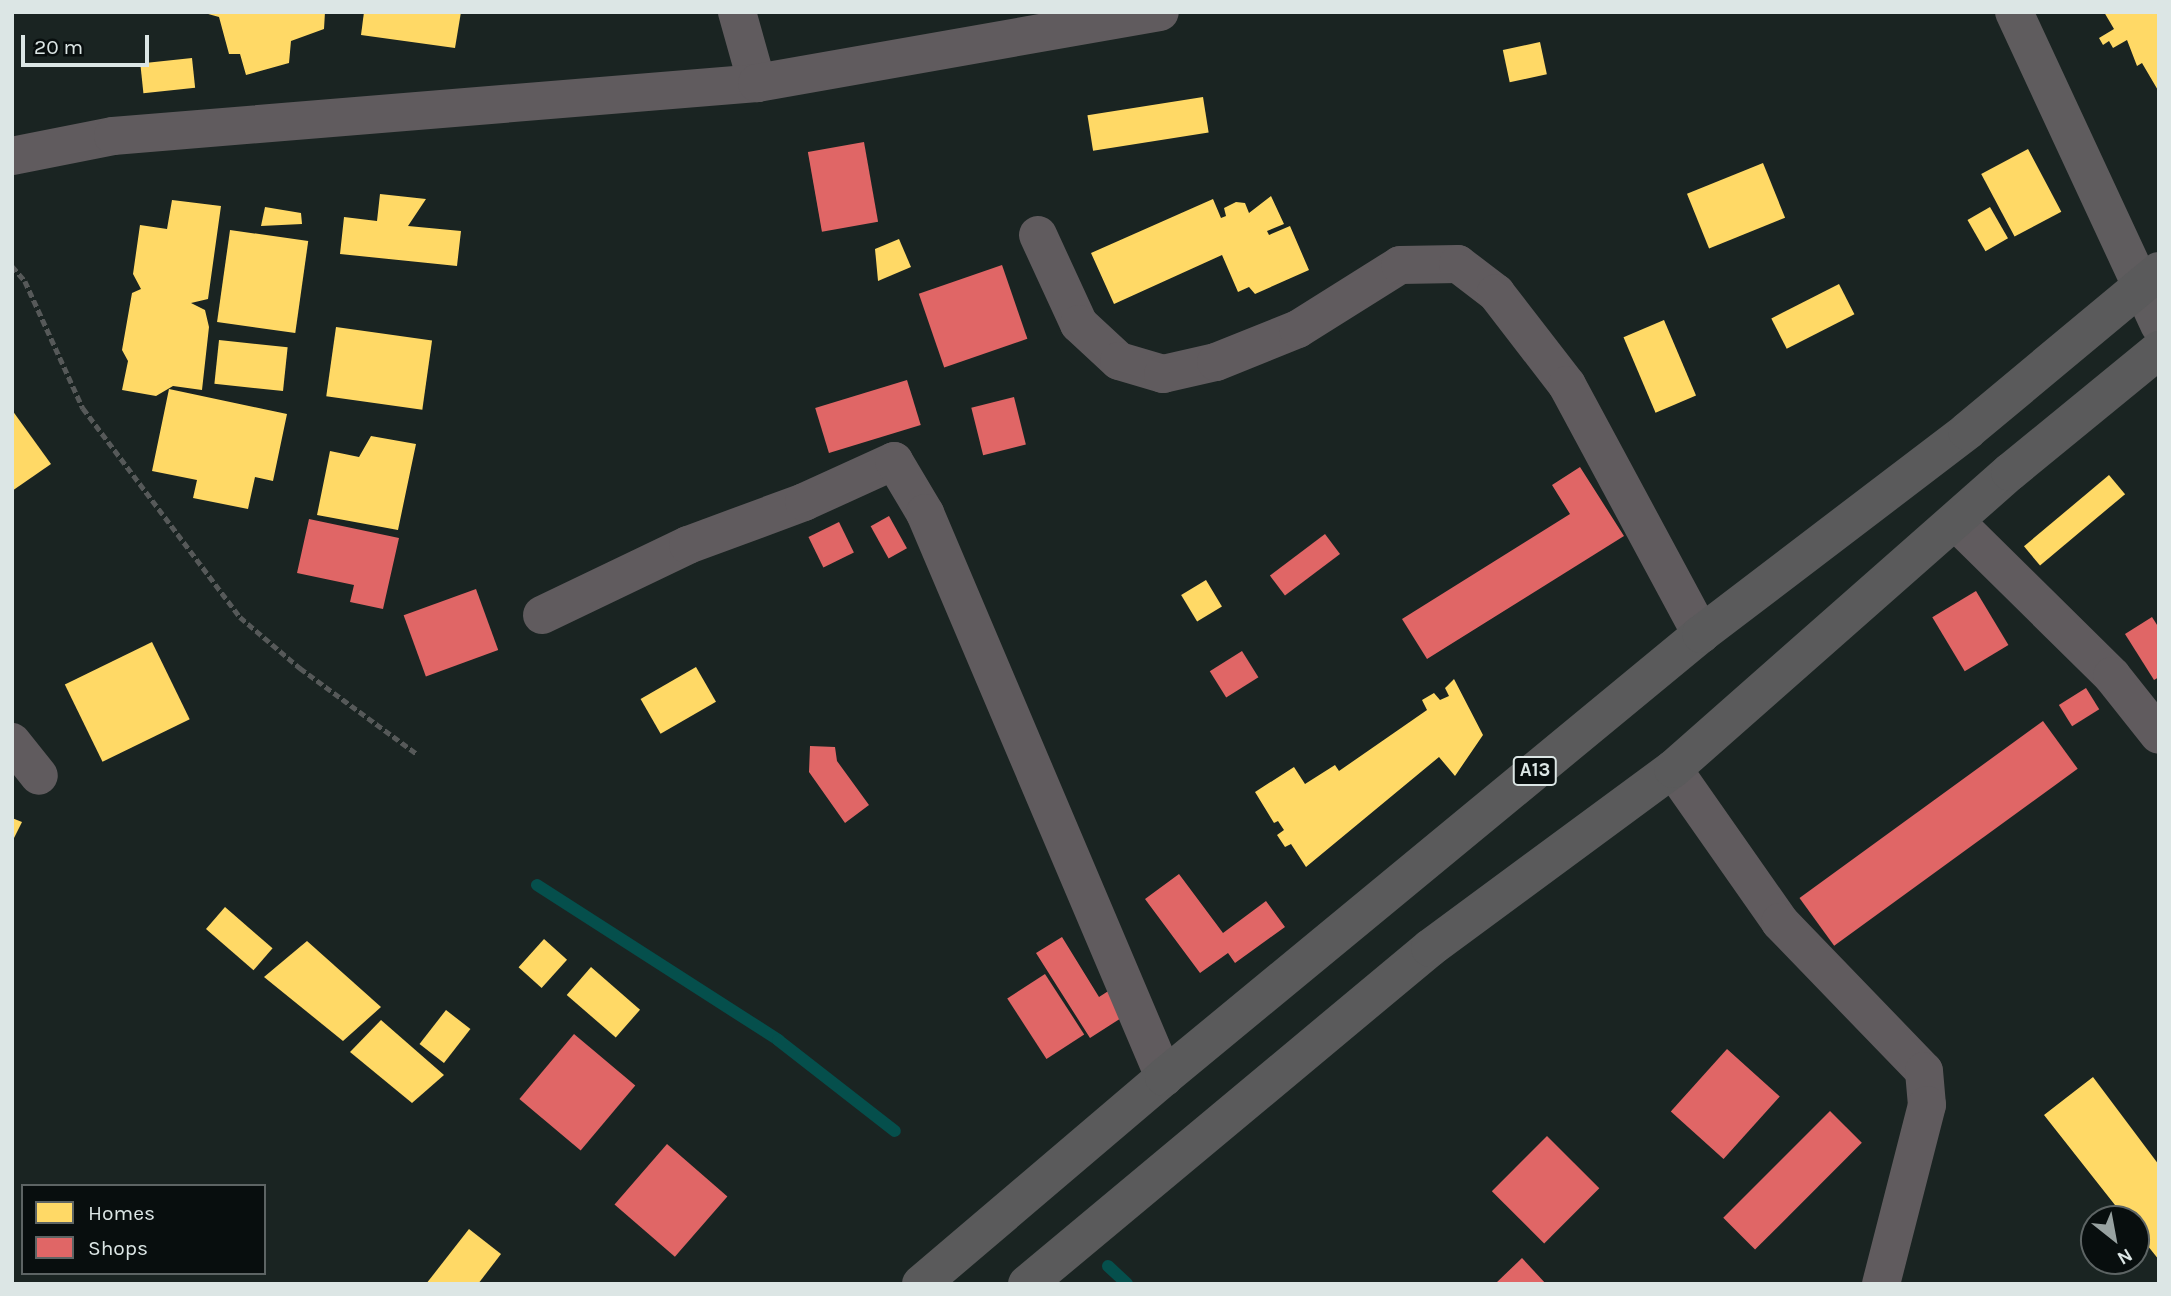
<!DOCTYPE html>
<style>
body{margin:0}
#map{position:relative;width:2171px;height:1296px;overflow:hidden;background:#1a2422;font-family:Karla,sans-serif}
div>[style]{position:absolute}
.homes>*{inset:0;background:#ffd966;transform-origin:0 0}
.shops>*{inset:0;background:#e06666;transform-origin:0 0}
.stream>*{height:12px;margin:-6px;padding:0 6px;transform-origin:6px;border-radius:6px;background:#054f4c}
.path>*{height:4.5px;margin-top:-2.25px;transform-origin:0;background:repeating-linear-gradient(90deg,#565959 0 7px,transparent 0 10.5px)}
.minor>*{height:38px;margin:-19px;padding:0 19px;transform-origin:19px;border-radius:19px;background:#605b5e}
.major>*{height:38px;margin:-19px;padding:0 19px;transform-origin:19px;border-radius:19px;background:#5f5c5e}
.highway>*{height:38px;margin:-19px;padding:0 19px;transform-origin:19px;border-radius:19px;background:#5a5a5b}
span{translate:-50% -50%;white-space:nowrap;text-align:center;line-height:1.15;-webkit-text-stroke:7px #080e0e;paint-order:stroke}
.shield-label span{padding:2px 5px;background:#080e0e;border:2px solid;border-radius:5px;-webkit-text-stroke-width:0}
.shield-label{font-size:19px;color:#dce6e5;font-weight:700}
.frame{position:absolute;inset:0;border:14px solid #dce6e5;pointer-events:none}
.legend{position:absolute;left:21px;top:1184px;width:245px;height:91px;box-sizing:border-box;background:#080e0e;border:2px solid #5d6464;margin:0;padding:9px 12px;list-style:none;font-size:21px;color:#dce6e5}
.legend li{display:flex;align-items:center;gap:14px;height:35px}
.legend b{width:35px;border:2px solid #5d6464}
.north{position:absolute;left:2080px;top:1205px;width:70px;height:70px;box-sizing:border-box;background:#080e0e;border:2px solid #5d6464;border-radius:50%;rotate:149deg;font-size:19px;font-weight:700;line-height:28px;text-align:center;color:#dce6e5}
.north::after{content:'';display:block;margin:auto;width:24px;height:32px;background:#98a2a1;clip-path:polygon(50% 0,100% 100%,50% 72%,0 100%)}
.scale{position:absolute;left:21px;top:35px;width:128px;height:32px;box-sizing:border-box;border:4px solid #dce6e5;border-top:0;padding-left:9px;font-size:21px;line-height:24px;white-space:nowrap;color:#dce6e5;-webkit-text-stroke:5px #080e0e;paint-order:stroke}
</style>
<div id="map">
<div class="homes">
<div style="clip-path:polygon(201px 12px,325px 12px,324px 29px,291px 41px,289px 63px,246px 75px,240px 54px,229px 54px,219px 17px)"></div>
<div style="clip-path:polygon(364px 12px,461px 12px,455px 48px,361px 35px)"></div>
<div style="clip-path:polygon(2104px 12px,2159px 12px,2159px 92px,2142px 63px,2137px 66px,2127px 40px,2113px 48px,2109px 41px,2103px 45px,2099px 38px,2114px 29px)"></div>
<div style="left:1540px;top:42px;width:33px;height:38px;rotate:78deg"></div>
<div style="left:192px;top:58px;width:30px;height:52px;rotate:84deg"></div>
<div style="left:1203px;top:97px;width:36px;height:117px;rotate:81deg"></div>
<div style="left:2028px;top:149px;width:71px;height:53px;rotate:62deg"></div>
<div style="left:1763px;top:163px;width:59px;height:82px;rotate:68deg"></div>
<div style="clip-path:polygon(380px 194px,426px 199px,408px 226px,461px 231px,457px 266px,340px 254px,344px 217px,377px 221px)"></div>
<div style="clip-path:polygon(1271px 196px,1284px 224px,1267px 231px,1269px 235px,1290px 226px,1309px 270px,1255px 294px,1249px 287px,1238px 292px,1222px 255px,1114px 304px,1091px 253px,1213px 199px,1221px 218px,1226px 216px,1224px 208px,1236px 202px,1245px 203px,1249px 213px)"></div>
<div style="clip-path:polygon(172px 200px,221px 206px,208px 299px,191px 303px,205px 310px,209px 327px,202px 390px,173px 386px,156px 396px,122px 390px,128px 361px,122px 350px,132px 293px,141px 289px,133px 274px,140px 225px,167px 229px)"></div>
<div style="clip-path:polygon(265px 207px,301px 213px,302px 224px,261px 226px)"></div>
<div style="left:1990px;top:207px;width:36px;height:26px;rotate:60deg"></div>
<div style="left:230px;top:230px;width:79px;height:93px;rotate:8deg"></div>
<div style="clip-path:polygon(899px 239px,911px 267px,878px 281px,875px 249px)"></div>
<div style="left:1839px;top:284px;width:34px;height:76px;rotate:63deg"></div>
<div style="left:1664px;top:320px;width:82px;height:44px;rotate:67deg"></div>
<div style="left:336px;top:327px;width:97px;height:70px;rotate:8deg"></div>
<div style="left:219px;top:340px;width:69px;height:44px;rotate:6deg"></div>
<div style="clip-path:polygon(169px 389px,287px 414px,273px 481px,255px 477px,248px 509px,193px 498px,197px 480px,152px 471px)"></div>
<div style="clip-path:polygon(12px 410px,51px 464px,12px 491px)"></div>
<div style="clip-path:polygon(371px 436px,416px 444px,398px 530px,317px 515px,330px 451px,359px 457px)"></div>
<div style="left:2109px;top:475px;width:25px;height:111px;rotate:50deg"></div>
<div style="left:1206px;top:580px;width:31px;height:29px;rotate:59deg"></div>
<div style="left:152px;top:642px;width:86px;height:97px;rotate:64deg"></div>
<div style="left:696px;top:667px;width:40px;height:64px;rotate:60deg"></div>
<div style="clip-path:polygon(1454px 679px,1483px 735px,1455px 776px,1439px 757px,1306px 867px,1291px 844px,1285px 847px,1277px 835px,1284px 830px,1278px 821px,1274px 823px,1255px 792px,1294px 767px,1305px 784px,1335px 765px,1339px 771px,1427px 710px,1422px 700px,1434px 693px,1440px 700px,1449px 696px,1445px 688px)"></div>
<div style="clip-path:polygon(12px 818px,22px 822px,12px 842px)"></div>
<div style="left:225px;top:907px;width:63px;height:29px;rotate:41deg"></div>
<div style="left:544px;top:939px;width:31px;height:38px;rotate:42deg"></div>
<div style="clip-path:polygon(307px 941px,381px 1007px,343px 1041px,264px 977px)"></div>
<div style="left:591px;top:967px;width:65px;height:37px;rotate:41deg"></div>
<div style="left:446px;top:1010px;width:31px;height:43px;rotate:38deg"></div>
<div style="clip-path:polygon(381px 1020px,444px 1075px,412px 1103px,350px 1052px)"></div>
<div style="clip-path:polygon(2093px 1077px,2159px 1165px,2159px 1260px,2136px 1231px,2136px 1219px,2126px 1219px,2044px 1115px)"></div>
<div style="clip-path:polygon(469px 1229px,501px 1254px,478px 1284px,426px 1284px)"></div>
</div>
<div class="shops">
<div style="left:864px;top:142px;width:81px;height:57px;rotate:80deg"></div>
<div style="left:1002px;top:265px;width:78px;height:88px;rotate:71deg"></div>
<div style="left:907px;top:380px;width:47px;height:96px;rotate:73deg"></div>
<div style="left:1014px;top:397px;width:49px;height:44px;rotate:76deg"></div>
<div style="clip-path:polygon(1580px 467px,1624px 536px,1427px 659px,1402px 619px,1570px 514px,1552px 485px)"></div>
<div style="left:889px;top:516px;width:37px;height:21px;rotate:61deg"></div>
<div style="clip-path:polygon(309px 519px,399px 538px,383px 609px,350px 602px,354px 585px,297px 573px)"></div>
<div style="left:839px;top:522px;width:34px;height:34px;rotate:64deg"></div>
<div style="left:1325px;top:534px;width:25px;height:69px;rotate:53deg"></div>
<div style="left:476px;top:589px;width:65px;height:77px;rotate:70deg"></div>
<div style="left:1976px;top:591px;width:63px;height:51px;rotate:59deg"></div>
<div style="clip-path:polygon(2152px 617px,2159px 628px,2159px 677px,2154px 680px,2125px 634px)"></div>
<div style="left:1242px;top:651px;width:31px;height:38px;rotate:58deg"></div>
<div style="left:2086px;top:688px;width:25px;height:32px;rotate:58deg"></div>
<div style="left:2043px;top:721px;width:59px;height:301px;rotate:54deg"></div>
<div style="clip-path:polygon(810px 746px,835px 747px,837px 761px,869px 805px,845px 823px,809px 772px)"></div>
<div style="clip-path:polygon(1179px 874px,1223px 933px,1266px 901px,1285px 927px,1235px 963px,1228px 953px,1200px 973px,1145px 899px)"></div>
<div style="clip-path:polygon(1062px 937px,1099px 997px,1113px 988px,1129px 1013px,1090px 1038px,1036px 953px)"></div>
<div style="left:1045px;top:974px;width:72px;height:45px;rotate:57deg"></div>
<div style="left:574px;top:1034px;width:80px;height:85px;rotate:40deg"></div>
<div style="left:1727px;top:1049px;width:71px;height:84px;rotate:42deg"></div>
<div style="left:1830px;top:1111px;width:45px;height:151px;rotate:45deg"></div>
<div style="left:1547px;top:1136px;width:74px;height:78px;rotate:45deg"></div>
<div style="left:667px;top:1144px;width:80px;height:80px;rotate:41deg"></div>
<div style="clip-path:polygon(1522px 1258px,1546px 1284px,1495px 1284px)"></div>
</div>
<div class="stream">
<div style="left:537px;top:885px;width:287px;rotate:32.7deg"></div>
<div style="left:778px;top:1040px;width:148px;rotate:37.9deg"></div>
<div style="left:1108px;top:1266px;width:26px;rotate:43deg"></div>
</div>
<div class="path">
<div style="left:12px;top:266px;width:20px;rotate:49deg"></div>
<div style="left:25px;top:281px;width:140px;rotate:65.5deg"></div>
<div style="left:83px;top:408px;width:261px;rotate:53.1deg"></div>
<div style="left:240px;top:617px;width:79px;rotate:40.4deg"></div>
<div style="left:300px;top:668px;width:145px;rotate:36.3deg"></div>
</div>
<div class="minor">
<div style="left:737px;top:12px;width:74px;rotate:74.3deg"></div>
<div style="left:12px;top:156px;width:103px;rotate:-11.2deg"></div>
<div style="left:113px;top:136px;width:646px;rotate:-4.7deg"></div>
<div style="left:757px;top:83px;width:409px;rotate:-10deg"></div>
<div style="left:1038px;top:235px;width:98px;rotate:65.3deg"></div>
<div style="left:1079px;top:324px;width:54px;rotate:42.8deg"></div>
<div style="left:1119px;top:361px;width:46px;rotate:16.5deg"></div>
<div style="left:1163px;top:374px;width:54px;rotate:-12.8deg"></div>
<div style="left:1216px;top:362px;width:88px;rotate:-21.9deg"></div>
<div style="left:1298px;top:329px;width:120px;rotate:-32.1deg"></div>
<div style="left:1400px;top:265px;width:58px;rotate:-1deg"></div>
<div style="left:1458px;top:264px;width:48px;rotate:37.3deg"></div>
<div style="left:1496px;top:293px;width:116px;rotate:52.3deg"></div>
<div style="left:1567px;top:385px;width:283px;rotate:61.7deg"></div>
<div style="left:1956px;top:522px;width:219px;rotate:44.6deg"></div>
<div style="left:2112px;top:676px;width:75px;rotate:51.5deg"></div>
<div style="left:542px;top:615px;width:162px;rotate:-25.6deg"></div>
<div style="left:688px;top:545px;width:124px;rotate:-20.3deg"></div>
<div style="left:804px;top:502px;width:99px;rotate:-24.5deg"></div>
<div style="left:894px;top:461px;width:61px;rotate:59.2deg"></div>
<div style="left:925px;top:513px;width:613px;rotate:67.03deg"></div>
<div style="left:12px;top:742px;width:43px;rotate:51.5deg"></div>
<div style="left:1673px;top:769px;width:187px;rotate:55deg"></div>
<div style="left:1780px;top:922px;width:207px;rotate:46deg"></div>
<div style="left:1924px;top:1071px;width:34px;rotate:85deg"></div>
<div style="left:1927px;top:1105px;width:185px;rotate:104.4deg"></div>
</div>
<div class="major">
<div style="left:2014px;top:12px;width:345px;rotate:65.1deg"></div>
</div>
<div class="highway">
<div style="left:921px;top:1284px;width:319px;rotate:-40.4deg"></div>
<div style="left:1164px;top:1077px;width:696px;rotate:-39.52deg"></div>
<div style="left:1701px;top:634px;width:335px;rotate:-37.3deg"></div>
<div style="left:1967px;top:431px;width:250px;rotate:-39.8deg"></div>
<div style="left:1027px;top:1284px;width:525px;rotate:-39.82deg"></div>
<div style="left:1430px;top:948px;width:302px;rotate:-36.4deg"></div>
<div style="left:1673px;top:769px;width:449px;rotate:-41.4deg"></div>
<div style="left:2010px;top:472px;width:193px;rotate:-39.3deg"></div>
</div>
<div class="shield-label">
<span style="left:1535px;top:771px">A13</span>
</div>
<div class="frame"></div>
<ul class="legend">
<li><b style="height:19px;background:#ffd966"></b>Homes</li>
<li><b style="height:19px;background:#e06666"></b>Shops</li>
</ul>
<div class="north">N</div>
<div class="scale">20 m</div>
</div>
